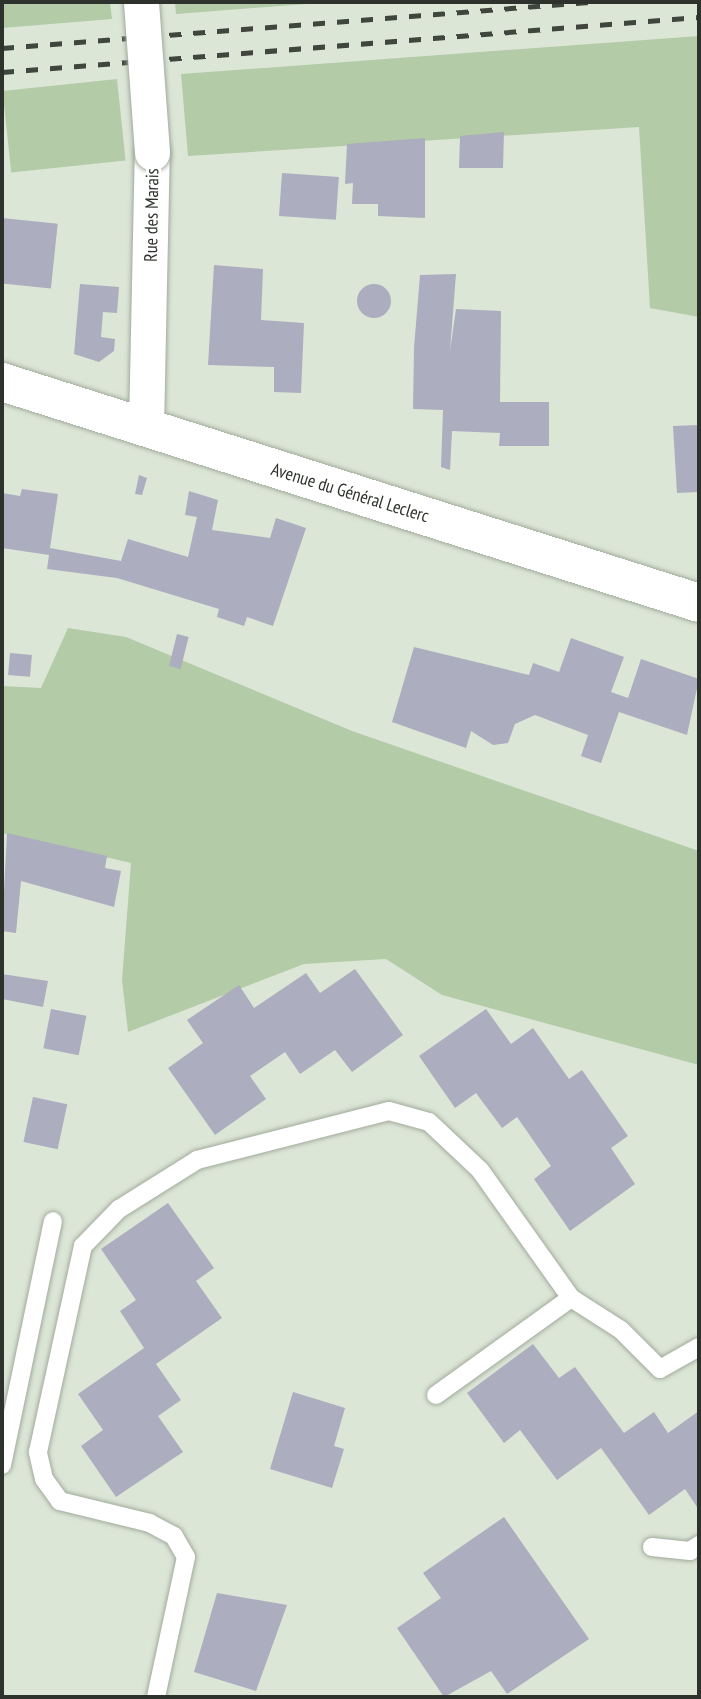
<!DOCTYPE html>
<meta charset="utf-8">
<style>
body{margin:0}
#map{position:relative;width:701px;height:1699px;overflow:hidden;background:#dce6d7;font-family:"PT Sans Narrow",sans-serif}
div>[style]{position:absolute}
.green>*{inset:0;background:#b3cba6;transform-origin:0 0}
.building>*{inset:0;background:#acadbe;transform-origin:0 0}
.round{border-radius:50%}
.roads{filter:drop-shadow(0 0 2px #a1ab9c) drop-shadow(0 0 2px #a1ab9c)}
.service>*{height:18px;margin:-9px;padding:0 9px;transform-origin:9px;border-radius:9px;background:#fff}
.minor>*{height:35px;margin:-17.5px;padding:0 17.5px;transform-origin:17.5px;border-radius:17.5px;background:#fff}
.secondary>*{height:38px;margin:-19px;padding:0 19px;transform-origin:19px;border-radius:19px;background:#fff}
.rail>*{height:5px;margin-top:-2.5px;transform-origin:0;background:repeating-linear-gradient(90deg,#40453e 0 12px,transparent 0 24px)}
.bridges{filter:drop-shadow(0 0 2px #a1ab9c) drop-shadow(0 0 2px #a1ab9c)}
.minor-bridge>*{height:35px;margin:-17.5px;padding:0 17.5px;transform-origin:17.5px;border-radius:17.5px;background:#fff}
span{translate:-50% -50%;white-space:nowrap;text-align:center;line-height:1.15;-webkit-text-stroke:6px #fff;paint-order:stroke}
.street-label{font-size:18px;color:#2e322c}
.frame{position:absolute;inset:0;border:4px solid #2e322c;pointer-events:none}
</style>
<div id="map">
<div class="green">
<div style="clip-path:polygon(2px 2px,110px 2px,112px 19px,2px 28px)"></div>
<div style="clip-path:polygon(175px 2px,332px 2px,176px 14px)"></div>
<div style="clip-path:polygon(699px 36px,699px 317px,650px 308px,639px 127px,188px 156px,181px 74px)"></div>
<div style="left:117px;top:79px;width:82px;height:115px;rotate:84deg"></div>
<div style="clip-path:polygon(68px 628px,126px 637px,352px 731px,699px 851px,699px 1065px,442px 995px,386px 959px,304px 964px,128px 1032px,122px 980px,131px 863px,2px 833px,2px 686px,41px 688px)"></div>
</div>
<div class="building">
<div style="clip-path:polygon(504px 132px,503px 168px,459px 168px,460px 136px)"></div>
<div style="clip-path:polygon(425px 138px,425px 218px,378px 216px,378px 204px,352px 204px,353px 183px,345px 184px,347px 144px)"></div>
<div style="left:282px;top:173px;width:57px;height:43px;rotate:4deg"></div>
<div style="left:2px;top:218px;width:56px;height:65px;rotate:6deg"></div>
<div style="clip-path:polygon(214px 265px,263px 269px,261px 320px,304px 323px,301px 393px,274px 392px,274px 367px,208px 365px)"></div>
<div style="clip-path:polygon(456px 274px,450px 351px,456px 309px,501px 311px,500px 402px,549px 402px,549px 446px,499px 446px,500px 433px,452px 431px,450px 470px,441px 467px,443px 410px,413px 409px,414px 348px,420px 275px)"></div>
<div class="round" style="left:357px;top:284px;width:34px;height:34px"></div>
<div style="clip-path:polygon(80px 284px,119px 287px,117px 313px,103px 312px,101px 337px,115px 339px,114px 351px,99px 362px,74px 354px)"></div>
<div style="clip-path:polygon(699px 425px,699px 492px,677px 493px,673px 426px)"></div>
<div style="clip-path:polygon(139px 475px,147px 478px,142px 495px,135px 494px)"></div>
<div style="clip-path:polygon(22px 489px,58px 494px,50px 548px,121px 561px,128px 539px,188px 557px,197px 517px,185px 515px,189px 491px,218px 500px,212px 530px,270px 538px,276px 518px,306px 528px,273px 626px,247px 617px,244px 626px,217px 617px,219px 609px,117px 578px,47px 569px,49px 555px,2px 548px,2px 493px,20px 496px)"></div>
<div style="left:177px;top:634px;width:12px;height:33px;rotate:14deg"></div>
<div style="clip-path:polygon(571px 638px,624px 657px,611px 692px,628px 698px,641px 659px,699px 679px,687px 735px,619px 712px,601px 763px,581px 756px,588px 735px,535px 715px,515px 724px,508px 743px,493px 745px,471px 731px,466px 748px,392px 722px,414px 647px,529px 675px,533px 663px,559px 672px)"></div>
<div style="left:10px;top:653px;width:22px;height:22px;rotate:5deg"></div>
<div style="clip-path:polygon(7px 833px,107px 856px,105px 868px,121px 871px,114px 907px,21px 881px,16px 933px,2px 931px)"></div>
<div style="clip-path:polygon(355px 969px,403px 1035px,352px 1072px,335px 1050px,300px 1074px,285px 1052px,250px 1076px,266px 1099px,215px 1135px,168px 1068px,203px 1043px,187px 1020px,239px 985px,254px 1008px,306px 973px,320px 993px)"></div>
<div style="clip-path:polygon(2px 974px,48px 981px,43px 1007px,2px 999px)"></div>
<div style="left:51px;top:1009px;width:36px;height:40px;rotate:11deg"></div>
<div style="clip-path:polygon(486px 1009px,511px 1044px,533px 1028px,569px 1079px,582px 1070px,628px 1136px,611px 1148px,635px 1184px,570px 1231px,534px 1179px,551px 1166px,517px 1117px,502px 1128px,476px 1093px,455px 1108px,419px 1056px)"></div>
<div style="left:33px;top:1097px;width:35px;height:46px;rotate:12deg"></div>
<div style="clip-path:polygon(168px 1203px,214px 1268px,196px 1281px,222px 1318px,156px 1364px,181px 1400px,158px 1416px,183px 1452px,116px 1497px,81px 1446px,103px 1430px,78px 1394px,144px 1348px,120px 1311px,136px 1300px,101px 1249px)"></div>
<div style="clip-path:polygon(533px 1344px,559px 1378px,575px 1367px,624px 1433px,654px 1412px,668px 1433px,699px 1411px,699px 1510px,685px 1489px,649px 1515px,601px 1448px,557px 1480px,520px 1430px,504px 1443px,467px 1393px)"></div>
<div style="clip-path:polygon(293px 1392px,345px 1408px,334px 1446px,344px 1449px,332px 1488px,270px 1469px)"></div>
<div style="clip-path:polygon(504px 1517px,589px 1639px,507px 1694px,491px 1671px,444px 1697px,397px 1628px,441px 1598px,423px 1573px)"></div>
<div style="clip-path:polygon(217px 1593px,287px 1605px,256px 1691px,194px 1672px)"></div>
</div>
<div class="roads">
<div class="service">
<div style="left:436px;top:1395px;width:166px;rotate:-35.7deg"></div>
<div style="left:2px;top:1465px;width:249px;rotate:-78.2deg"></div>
<div style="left:652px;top:1547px;width:38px;rotate:6deg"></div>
<div style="left:690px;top:1551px;width:11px;rotate:-34deg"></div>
<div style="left:156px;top:1697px;width:143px;rotate:-77.9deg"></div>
<div style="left:186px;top:1557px;width:24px;rotate:-120deg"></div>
<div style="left:174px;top:1536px;width:27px;rotate:-152deg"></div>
<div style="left:150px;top:1523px;width:93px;rotate:-166.3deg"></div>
<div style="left:60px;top:1501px;width:27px;rotate:-126deg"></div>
<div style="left:44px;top:1479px;width:28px;rotate:-103deg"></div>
<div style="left:38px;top:1452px;width:211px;rotate:-77.7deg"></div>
<div style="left:83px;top:1246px;width:52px;rotate:-45.8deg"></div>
<div style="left:119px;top:1209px;width:92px;rotate:-32.1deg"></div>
<div style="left:197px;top:1160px;width:198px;rotate:-14.3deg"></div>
<div style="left:389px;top:1111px;width:41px;rotate:15.4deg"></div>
<div style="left:429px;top:1122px;width:70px;rotate:43.3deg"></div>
<div style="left:480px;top:1170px;width:157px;rotate:54.6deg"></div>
<div style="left:571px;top:1298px;width:59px;rotate:32.6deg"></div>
<div style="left:621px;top:1330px;width:55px;rotate:45deg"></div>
<div style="left:660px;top:1369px;width:45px;rotate:-29.4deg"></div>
</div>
<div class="minor">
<div style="left:146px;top:428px;width:275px;rotate:-88.8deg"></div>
</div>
<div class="secondary">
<div style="left:2px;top:382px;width:731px;rotate:17.59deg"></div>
</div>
</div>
<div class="rail">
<div style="left:2px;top:48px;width:589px;rotate:-4.48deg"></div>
<div style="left:2px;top:72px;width:699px;rotate:-4.51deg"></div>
</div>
<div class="bridges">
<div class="minor-bridge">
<div style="left:141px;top:2px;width:151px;rotate:85.8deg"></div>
</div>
</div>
<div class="street-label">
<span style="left:152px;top:215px;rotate:-89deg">Rue des Marais</span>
<span style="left:350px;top:493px;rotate:17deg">Avenue du Général Leclerc</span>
</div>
<div class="frame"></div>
</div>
